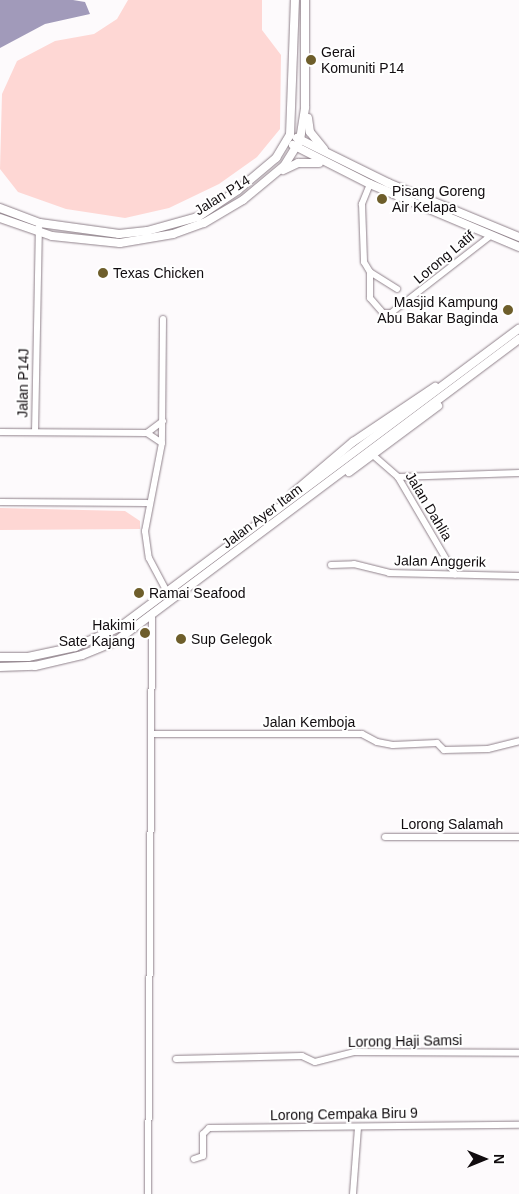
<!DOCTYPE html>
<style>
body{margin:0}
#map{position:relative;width:519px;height:1194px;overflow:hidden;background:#fdfafc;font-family:Helvetica,sans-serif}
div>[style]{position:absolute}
.green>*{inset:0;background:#fed7d4}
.water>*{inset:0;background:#a19aba}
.roads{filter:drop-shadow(0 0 1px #90828b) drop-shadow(0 0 1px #90828b)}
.minor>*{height:6px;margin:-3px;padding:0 3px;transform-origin:3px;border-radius:3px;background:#fff}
.major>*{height:8px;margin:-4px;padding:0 4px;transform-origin:4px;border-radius:4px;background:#fff}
.dots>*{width:14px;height:14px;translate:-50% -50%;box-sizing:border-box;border:2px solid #fff;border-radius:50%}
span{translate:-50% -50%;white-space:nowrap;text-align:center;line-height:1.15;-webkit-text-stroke:4px #fff;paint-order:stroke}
.poi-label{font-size:14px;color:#110c0f}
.left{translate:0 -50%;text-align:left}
.right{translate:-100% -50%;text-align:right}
.street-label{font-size:14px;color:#110c0f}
.north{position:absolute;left:459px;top:1134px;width:50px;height:50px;-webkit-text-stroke:4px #fff;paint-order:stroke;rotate:90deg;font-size:14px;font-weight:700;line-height:20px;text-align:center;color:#110c0f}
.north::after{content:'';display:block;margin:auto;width:18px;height:22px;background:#110c0f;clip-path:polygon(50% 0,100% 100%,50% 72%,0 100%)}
</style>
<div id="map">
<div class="green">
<div style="clip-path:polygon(128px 0,262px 0,262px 30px,281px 55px,280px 129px,257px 157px,219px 184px,169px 208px,125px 218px,66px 209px,18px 192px,0 169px,2px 94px,17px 61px,55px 41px,94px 34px,117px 19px)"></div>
<div style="clip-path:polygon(0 508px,125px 511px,140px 521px,140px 529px,0 530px)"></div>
</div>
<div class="water">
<div style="clip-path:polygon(0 0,73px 0,85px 2px,90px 14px,45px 24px,0 48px)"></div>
</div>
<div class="roads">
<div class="minor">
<div style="left:370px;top:184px;width:22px;rotate:112deg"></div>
<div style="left:362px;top:204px;width:58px;rotate:88deg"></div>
<div style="left:364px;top:262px;width:12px;rotate:59deg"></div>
<div style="left:370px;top:272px;width:32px;rotate:32deg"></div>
<div style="left:370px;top:272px;width:26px;rotate:90deg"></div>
<div style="left:370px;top:298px;width:20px;rotate:49deg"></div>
<div style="left:383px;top:313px;width:8px"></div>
<div style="left:391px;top:313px;width:124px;rotate:-37.8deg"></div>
<div style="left:163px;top:319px;width:124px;rotate:90.5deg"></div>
<div style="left:162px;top:443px;width:90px;rotate:100.9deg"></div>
<div style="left:145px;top:531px;width:27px;rotate:82deg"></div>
<div style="left:149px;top:558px;width:38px;rotate:62deg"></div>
<div style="left:0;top:432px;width:147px;rotate:0.4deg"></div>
<div style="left:147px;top:433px;width:18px;rotate:34deg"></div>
<div style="left:35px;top:432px;width:205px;rotate:-88.9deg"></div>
<div style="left:147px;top:433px;width:20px;rotate:-37deg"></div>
<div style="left:374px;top:456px;width:32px;rotate:41deg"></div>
<div style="left:398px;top:477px;width:113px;rotate:59.6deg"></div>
<div style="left:398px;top:477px;width:121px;rotate:-1.9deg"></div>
<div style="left:0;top:502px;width:147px;rotate:0.4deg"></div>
<div style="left:331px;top:565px;width:23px;rotate:-2deg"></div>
<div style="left:354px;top:564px;width:36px;rotate:14deg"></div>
<div style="left:389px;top:573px;width:130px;rotate:1.3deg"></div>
<div style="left:152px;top:734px;width:210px"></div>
<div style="left:362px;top:734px;width:17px;rotate:28deg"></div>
<div style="left:377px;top:742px;width:16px;rotate:11deg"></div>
<div style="left:393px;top:745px;width:44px;rotate:-2.6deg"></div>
<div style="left:437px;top:743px;width:10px;rotate:45deg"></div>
<div style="left:444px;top:750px;width:44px;rotate:-1.3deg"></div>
<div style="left:488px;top:749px;width:32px;rotate:-14deg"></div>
<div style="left:385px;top:837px;width:134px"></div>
<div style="left:176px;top:1059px;width:126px;rotate:-1.4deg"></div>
<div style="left:302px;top:1056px;width:14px;rotate:25deg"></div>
<div style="left:315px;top:1062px;width:40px;rotate:-14.4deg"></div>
<div style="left:354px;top:1052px;width:165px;rotate:0.3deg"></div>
<div style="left:194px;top:1159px;width:9px;rotate:-18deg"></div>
<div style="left:203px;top:1156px;width:22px;rotate:-90deg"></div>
<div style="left:203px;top:1134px;width:8px;rotate:-45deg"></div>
<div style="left:209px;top:1128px;width:310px;rotate:-0.6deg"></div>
<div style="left:148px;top:1194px;width:579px;rotate:-89.6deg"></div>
<div style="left:353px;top:1194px;width:67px;rotate:-85.7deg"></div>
</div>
<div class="major">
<div style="left:308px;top:118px;width:14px;rotate:82deg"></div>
<div style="left:310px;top:132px;width:22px;rotate:51deg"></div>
<div style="left:297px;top:138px;width:102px;rotate:26.3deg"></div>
<div style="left:388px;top:183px;width:142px;rotate:22.4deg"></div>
<div style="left:293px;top:145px;width:86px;rotate:26.9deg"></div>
<div style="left:370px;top:184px;width:162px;rotate:22.9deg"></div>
<div style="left:283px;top:170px;width:17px;rotate:-25deg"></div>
<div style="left:298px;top:163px;width:21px"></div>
<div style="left:0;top:208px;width:43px;rotate:20.6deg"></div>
<div style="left:40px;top:223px;width:80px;rotate:7.9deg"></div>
<div style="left:119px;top:234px;width:28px;rotate:-6deg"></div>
<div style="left:147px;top:231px;width:53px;rotate:-15.4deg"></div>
<div style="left:198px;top:217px;width:48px;rotate:-34deg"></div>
<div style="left:238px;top:190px;width:50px;rotate:-40.1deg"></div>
<div style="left:276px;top:158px;width:27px;rotate:-59deg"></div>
<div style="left:290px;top:135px;width:135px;rotate:-87.9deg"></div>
<div style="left:0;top:218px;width:55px;rotate:19.1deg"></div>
<div style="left:52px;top:236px;width:68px;rotate:5.9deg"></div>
<div style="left:120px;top:243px;width:54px;rotate:-9.6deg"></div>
<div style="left:173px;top:234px;width:33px;rotate:-20deg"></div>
<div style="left:204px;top:223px;width:45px;rotate:-30.5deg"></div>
<div style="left:243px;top:200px;width:53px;rotate:-39.7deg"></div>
<div style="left:284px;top:166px;width:31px;rotate:-58deg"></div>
<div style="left:300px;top:140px;width:33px;rotate:-81deg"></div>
<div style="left:305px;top:107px;width:107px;rotate:-90deg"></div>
<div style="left:349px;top:472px;width:111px;rotate:-36.6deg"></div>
<div style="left:293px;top:493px;width:79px;rotate:-40.4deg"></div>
<div style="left:353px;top:442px;width:99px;rotate:-33.9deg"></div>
<div style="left:0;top:657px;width:28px"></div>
<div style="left:28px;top:657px;width:48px;rotate:-12deg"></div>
<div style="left:75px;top:647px;width:49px;rotate:-24deg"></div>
<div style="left:120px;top:627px;width:498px;rotate:-36.8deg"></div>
<div style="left:0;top:667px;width:35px;rotate:-2deg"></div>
<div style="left:35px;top:666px;width:48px;rotate:-13.2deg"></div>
<div style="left:82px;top:655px;width:37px;rotate:-22deg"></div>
<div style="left:116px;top:641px;width:504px;rotate:-36.85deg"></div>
</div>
</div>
<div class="dots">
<div style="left:311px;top:60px;background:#6e5e2b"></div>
<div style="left:382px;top:199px;background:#6e5e2b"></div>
<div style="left:103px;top:273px;background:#6e5e2b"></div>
<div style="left:508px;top:310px;background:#6e5e2b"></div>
<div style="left:139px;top:593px;background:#6e5e2b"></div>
<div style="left:145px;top:633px;background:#6e5e2b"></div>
<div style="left:181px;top:639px;background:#6e5e2b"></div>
</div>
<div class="poi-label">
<span class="left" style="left:321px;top:60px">Gerai<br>Komuniti P14</span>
<span class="left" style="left:392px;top:199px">Pisang Goreng<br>Air Kelapa</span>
<span class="left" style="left:113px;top:273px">Texas Chicken</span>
<span class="right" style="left:498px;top:310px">Masjid Kampung<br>Abu Bakar Baginda</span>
<span class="left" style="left:149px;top:593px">Ramai Seafood</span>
<span class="right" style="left:135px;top:633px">Hakimi<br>Sate Kajang</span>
<span class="left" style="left:191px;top:639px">Sup Gelegok</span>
</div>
<div class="street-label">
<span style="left:222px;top:195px;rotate:-32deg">Jalan P14</span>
<span style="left:444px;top:257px;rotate:-40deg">Lorong Latif</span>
<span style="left:23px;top:383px;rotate:-89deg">Jalan P14J</span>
<span style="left:429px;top:506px;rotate:59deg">Jalan Dahlia</span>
<span style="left:262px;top:516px;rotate:-37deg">Jalan Ayer Itam</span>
<span style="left:440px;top:561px;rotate:1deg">Jalan Anggerik</span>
<span style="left:309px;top:722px">Jalan Kemboja</span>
<span style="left:452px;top:824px">Lorong Salamah</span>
<span style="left:405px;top:1041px;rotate:-1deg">Lorong Haji Samsi</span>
<span style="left:344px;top:1114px;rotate:-1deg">Lorong Cempaka Biru 9</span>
</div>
<div class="north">N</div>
</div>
